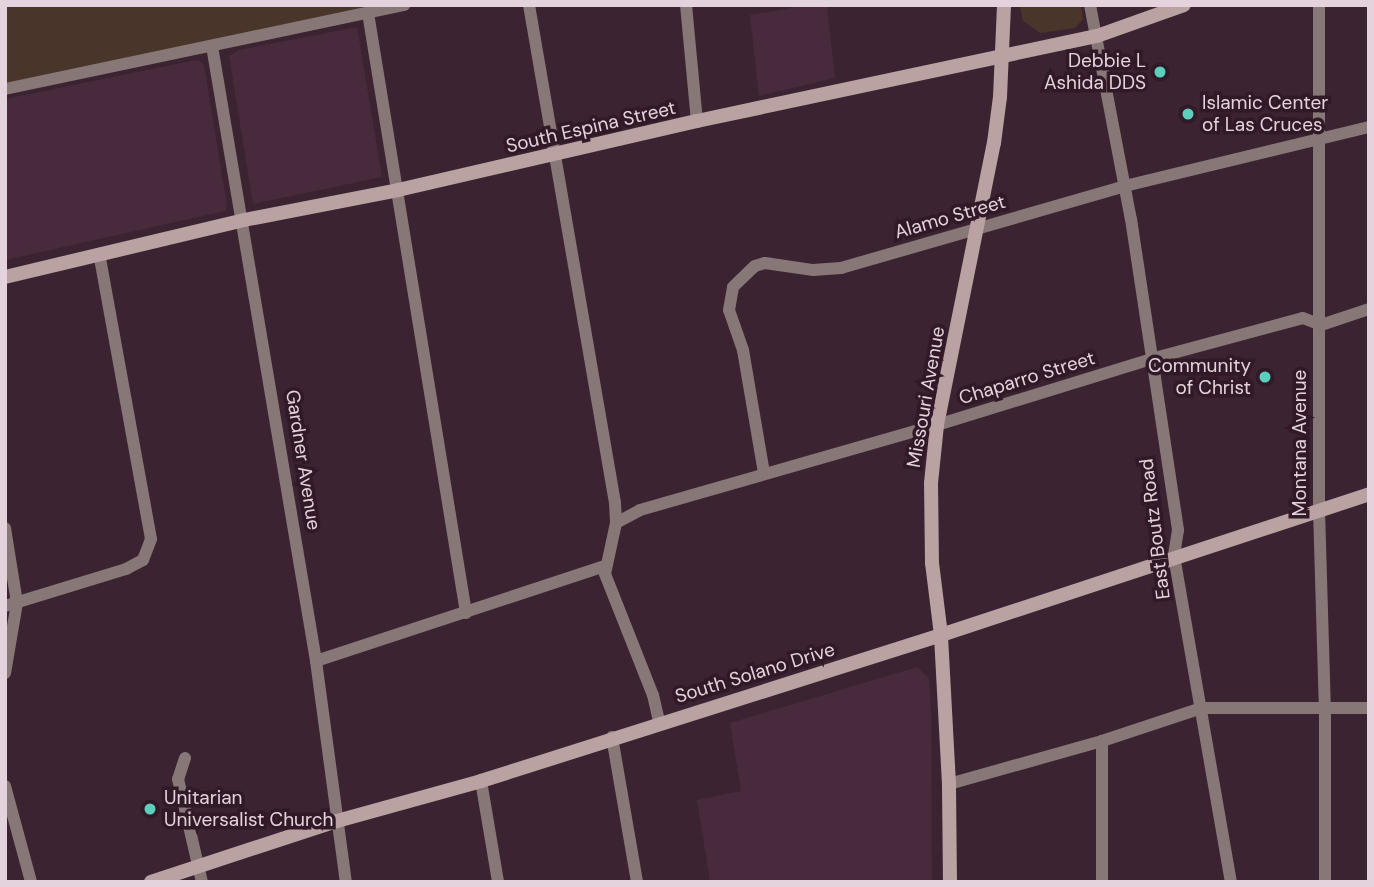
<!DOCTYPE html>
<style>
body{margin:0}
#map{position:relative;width:1374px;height:887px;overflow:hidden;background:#3b2332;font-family:"DM Sans",sans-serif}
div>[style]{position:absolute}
.built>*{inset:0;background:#482a3d}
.green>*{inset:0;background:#4a352a}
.street>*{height:12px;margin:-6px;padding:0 6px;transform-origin:6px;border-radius:6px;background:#877777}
.secondary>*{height:14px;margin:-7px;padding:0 7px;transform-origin:7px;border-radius:7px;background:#baa1a2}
.dots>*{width:19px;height:19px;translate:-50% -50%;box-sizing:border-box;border:4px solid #311928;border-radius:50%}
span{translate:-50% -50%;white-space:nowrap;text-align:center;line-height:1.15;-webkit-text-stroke:7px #311928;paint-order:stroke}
.poi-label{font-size:19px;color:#e4d3dd}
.right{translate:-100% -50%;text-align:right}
.left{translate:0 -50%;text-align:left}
.street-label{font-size:19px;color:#e4d3dd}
.frame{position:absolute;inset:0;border:7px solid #e4d3dd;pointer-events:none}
</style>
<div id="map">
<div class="built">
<div style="clip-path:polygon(807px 5px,827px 5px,835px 78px,759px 96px,750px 15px)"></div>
<div style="clip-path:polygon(357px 27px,382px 177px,253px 204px,229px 56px,239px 50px)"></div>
<div style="clip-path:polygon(191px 61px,199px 60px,204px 64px,227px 206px,225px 211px,5px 260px,5px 99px)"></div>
<div style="clip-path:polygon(917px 667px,929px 678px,931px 709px,932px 882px,710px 882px,697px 800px,741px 791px,730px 723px)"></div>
</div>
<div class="green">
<div style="clip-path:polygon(5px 5px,415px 5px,5px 89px)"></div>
<div style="clip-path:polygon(1020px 5px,1081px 5px,1083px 19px,1075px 28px,1040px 33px,1023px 21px)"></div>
</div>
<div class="street">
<div style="left:529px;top:5px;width:505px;rotate:80.2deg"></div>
<div style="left:615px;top:503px;width:20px;rotate:87deg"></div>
<div style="left:616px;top:523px;width:52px;rotate:102.2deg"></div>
<div style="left:605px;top:574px;width:130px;rotate:68.4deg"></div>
<div style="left:653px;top:695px;width:28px;rotate:77deg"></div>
<div style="left:686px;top:5px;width:117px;rotate:84.6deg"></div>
<div style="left:1090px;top:5px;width:218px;rotate:79.2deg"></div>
<div style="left:1131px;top:219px;width:315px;rotate:81.4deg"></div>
<div style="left:1178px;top:530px;width:26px;rotate:99deg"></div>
<div style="left:1174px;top:556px;width:331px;rotate:80.1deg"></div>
<div style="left:1319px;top:5px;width:505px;rotate:90deg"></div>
<div style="left:1319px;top:510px;width:199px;rotate:88.3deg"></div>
<div style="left:1325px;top:709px;width:173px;rotate:90deg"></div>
<div style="left:368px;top:13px;width:608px;rotate:80.72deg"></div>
<div style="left:212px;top:46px;width:624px;rotate:80.4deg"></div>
<div style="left:316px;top:661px;width:223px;rotate:82.3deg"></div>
<div style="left:5px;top:89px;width:408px;rotate:-11.9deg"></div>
<div style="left:764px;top:473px;width:125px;rotate:-99.7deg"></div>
<div style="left:743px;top:350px;width:42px;rotate:-109.3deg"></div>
<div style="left:729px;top:310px;width:23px;rotate:-80deg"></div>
<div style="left:733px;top:287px;width:30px;rotate:-44deg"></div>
<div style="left:755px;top:266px;width:10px;rotate:-17deg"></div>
<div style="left:765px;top:263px;width:49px;rotate:8.3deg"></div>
<div style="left:813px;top:270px;width:28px;rotate:-4deg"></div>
<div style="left:841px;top:268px;width:296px;rotate:-16.1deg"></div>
<div style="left:1125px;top:186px;width:251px;rotate:-13.6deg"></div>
<div style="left:616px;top:523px;width:27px;rotate:-28deg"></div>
<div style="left:640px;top:510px;width:309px;rotate:-16deg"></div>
<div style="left:937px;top:425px;width:224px;rotate:-17.1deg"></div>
<div style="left:1151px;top:359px;width:157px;rotate:-15.1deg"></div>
<div style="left:1303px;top:318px;width:19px;rotate:21deg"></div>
<div style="left:1321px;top:325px;width:51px;rotate:-18.4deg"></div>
<div style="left:5px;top:528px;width:76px;rotate:80.9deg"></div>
<div style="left:17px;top:603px;width:71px;rotate:99.7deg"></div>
<div style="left:5px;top:606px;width:127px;rotate:-17deg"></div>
<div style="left:126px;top:569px;width:19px;rotate:-28deg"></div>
<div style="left:143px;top:560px;width:22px;rotate:-69deg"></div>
<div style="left:151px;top:539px;width:290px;rotate:-100.3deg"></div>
<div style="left:316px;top:661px;width:304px;rotate:-18.2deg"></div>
<div style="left:612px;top:737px;width:147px;rotate:80.2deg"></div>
<div style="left:1102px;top:741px;width:141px;rotate:90deg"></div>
<div style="left:185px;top:758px;width:22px;rotate:108deg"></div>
<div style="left:178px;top:779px;width:106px;rotate:76.9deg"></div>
<div style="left:481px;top:781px;width:102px;rotate:80.4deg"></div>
<div style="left:949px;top:784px;width:159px;rotate:-15.7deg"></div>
<div style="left:1102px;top:741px;width:105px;rotate:-18.3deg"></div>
<div style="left:1202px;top:708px;width:167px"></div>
<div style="left:5px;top:786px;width:99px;rotate:74.8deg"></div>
</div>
<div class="secondary">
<div style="left:5px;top:277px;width:246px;rotate:-13.4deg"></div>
<div style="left:244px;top:220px;width:157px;rotate:-11deg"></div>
<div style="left:398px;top:190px;width:307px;rotate:-13deg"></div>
<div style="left:697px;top:121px;width:409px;rotate:-12deg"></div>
<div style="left:1097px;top:36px;width:92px;rotate:-19.6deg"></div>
<div style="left:151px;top:882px;width:196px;rotate:-18.2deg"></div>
<div style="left:337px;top:821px;width:149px;rotate:-15.5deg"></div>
<div style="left:481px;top:781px;width:483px;rotate:-17.6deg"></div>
<div style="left:941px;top:635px;width:451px;rotate:-18.2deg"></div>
<div style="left:950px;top:882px;width:98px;rotate:-90.6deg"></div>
<div style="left:949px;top:784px;width:149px;rotate:-93.1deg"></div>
<div style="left:941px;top:635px;width:73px;rotate:-97.1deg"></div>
<div style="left:932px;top:563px;width:80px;rotate:-90.7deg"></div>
<div style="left:931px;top:483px;width:58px;rotate:-84.1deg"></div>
<div style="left:937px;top:425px;width:288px;rotate:-78.6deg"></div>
<div style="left:994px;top:143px;width:46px;rotate:-82.6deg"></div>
<div style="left:1000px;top:97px;width:92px;rotate:-87.5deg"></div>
</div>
<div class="dots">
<div style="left:1160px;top:72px;background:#5ccebb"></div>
<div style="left:1188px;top:114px;background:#5ccebb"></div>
<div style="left:1265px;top:377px;background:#5ccebb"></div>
<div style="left:150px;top:809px;background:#5ccebb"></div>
</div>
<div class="poi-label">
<span class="right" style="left:1146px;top:72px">Debbie L<br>Ashida DDS</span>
<span class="left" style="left:1202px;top:114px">Islamic Center<br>of Las Cruces</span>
<span class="right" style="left:1251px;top:377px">Community<br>of Christ</span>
<span class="left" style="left:164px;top:809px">Unitarian<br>Universalist Church</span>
</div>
<div class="street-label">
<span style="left:591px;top:127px;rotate:-13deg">South Espina Street</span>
<span style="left:950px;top:217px;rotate:-16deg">Alamo Street</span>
<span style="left:1027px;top:378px;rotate:-17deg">Chaparro Street</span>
<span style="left:926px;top:397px;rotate:-80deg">Missouri Avenue</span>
<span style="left:1300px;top:443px;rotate:-90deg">Montana Avenue</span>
<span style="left:303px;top:460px;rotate:81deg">Gardner Avenue</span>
<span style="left:1155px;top:529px;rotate:-97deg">East Boutz Road</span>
<span style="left:755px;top:673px;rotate:-17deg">South Solano Drive</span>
</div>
<div class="frame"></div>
</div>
